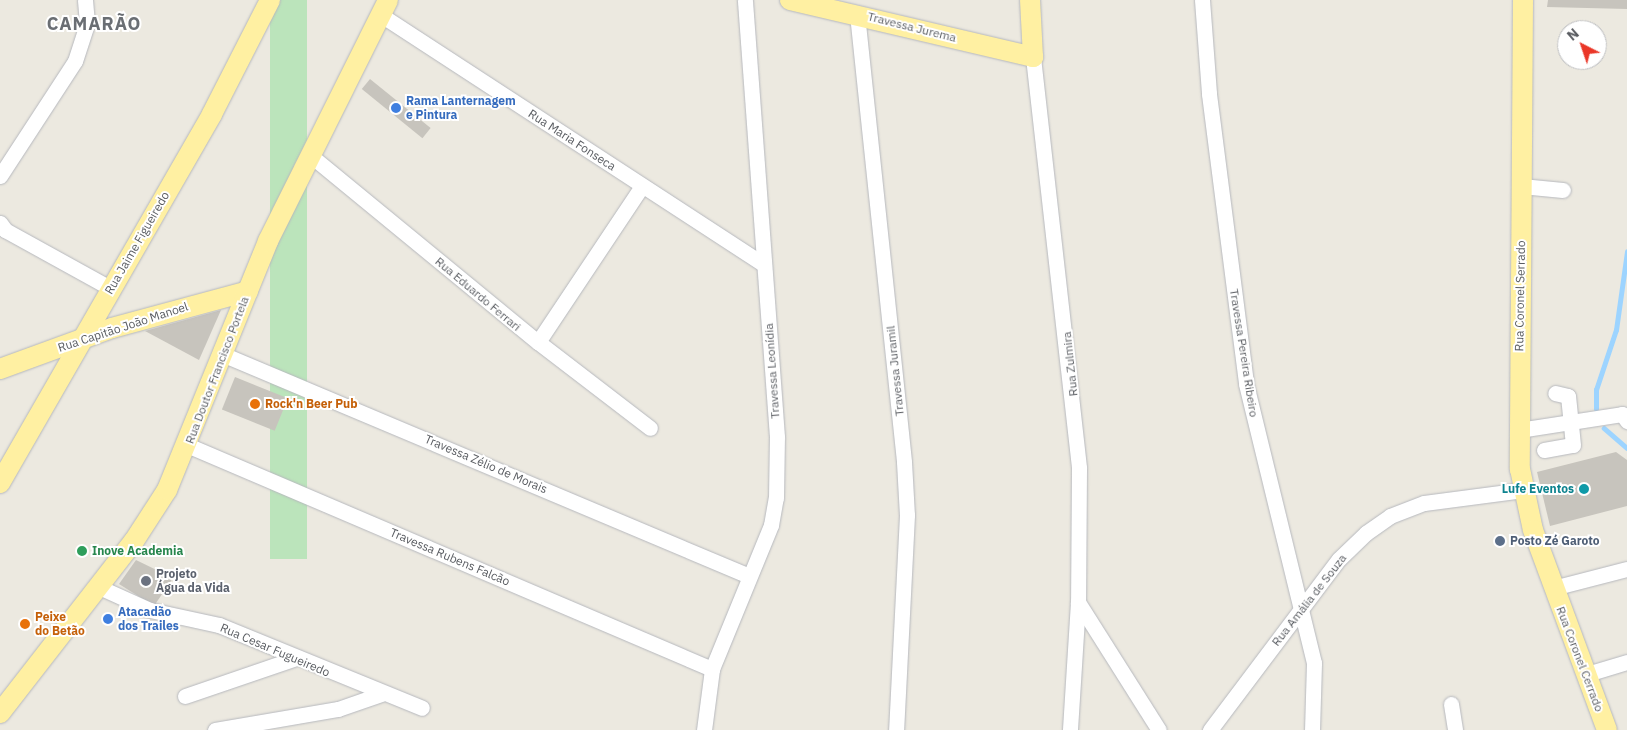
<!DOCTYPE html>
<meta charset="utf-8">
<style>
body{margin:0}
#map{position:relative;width:1627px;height:730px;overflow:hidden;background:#ece9e0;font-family:"IBM Plex Sans",sans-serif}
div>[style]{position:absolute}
.green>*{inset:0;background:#bbe4bb;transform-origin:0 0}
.stream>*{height:4.5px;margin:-2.25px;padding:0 2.25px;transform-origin:2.25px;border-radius:2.25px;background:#9dd4ff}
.building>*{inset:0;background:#c7c4bd;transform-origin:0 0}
.roads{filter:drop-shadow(0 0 1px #b6b8bd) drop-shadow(0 0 1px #b6b8bd)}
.minor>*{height:15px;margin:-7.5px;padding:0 7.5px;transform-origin:7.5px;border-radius:7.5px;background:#fff}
.major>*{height:20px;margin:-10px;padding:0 10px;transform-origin:10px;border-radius:10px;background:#fff0a2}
.dots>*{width:14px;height:14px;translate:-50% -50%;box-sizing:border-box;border:2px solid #fff;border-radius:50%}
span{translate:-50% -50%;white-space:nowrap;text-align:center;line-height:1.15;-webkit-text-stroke:4px #fff;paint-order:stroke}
.street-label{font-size:12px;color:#595c61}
.shop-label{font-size:12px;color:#366cbe;font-weight:700}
.left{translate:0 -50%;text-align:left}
.food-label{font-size:12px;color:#c56008;font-weight:700}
.culture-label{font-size:12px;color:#0d838f;font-weight:700}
.right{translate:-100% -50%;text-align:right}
.service-label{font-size:12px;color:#4e5e75;font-weight:700}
.leisure-label{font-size:12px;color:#27864d;font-weight:700}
.worship-label{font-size:12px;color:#5b616d;font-weight:700}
.district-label{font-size:18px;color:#6a6e73;font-weight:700;letter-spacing:1px}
.north{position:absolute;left:1557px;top:20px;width:50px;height:50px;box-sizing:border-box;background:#fff;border:1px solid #bdbec0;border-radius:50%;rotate:319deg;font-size:14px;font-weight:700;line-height:20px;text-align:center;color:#595c61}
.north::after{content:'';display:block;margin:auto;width:18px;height:22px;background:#ea3728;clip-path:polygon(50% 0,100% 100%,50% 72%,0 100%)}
</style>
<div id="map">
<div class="green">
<div style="left:270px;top:0;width:37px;height:559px"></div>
</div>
<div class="stream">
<div style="left:1596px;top:409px;width:19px;rotate:-90deg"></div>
<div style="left:1596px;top:390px;width:63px;rotate:-71.6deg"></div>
<div style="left:1616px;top:330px;width:79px;rotate:-82deg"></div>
<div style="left:1604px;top:428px;width:30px;rotate:41deg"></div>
</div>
<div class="building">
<div style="clip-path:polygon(1548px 0,1627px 0,1627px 9px,1547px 7px)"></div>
<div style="left:370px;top:79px;width:78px;height:13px;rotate:39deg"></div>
<div style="clip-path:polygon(221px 310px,199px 360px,145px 331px)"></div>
<div style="left:235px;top:377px;width:57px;height:35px;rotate:22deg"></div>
<div style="clip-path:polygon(1616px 452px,1627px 460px,1627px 506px,1550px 526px,1537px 472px)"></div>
<div style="clip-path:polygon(136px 560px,173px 578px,154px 606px,119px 584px)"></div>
</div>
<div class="roads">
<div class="minor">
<div style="left:1202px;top:0;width:94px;rotate:85.7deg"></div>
<div style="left:1209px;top:94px;width:292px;rotate:82.7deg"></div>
<div style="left:1246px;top:384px;width:287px;rotate:76.3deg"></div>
<div style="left:1314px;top:663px;width:67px;rotate:91.7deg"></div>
<div style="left:857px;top:14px;width:450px;rotate:84deg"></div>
<div style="left:904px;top:462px;width:53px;rotate:86.8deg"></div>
<div style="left:907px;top:515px;width:215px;rotate:92.9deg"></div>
<div style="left:381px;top:15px;width:457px;rotate:33.1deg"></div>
<div style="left:1033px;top:57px;width:414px;rotate:83.6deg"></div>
<div style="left:1079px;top:468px;width:134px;rotate:90.4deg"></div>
<div style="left:1078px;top:602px;width:128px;rotate:93.6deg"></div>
<div style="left:310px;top:155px;width:295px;rotate:39.4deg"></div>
<div style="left:538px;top:342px;width:141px;rotate:37.5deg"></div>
<div style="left:0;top:176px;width:137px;rotate:-56.9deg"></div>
<div style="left:75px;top:61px;width:40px;rotate:-72deg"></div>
<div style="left:87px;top:23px;width:23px;rotate:-95deg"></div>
<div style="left:1521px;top:186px;width:42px;rotate:5.4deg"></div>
<div style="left:0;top:223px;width:9px;rotate:54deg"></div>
<div style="left:5px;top:230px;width:120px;rotate:28.9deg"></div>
<div style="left:538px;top:342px;width:187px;rotate:-56.3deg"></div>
<div style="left:222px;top:354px;width:572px;rotate:22.84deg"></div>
<div style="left:1519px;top:430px;width:104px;rotate:-8.8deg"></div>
<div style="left:1622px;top:414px;width:9px;rotate:54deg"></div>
<div style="left:187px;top:445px;width:571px;rotate:23.11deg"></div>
<div style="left:1544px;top:450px;width:29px;rotate:-10deg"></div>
<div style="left:1573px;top:445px;width:49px;rotate:-95.8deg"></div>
<div style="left:1568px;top:396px;width:13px;rotate:-167deg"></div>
<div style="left:99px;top:587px;width:56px;rotate:24.3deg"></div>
<div style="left:150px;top:610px;width:71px;rotate:12.3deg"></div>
<div style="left:219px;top:625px;width:219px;rotate:22.2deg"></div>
<div style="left:1553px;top:588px;width:76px;rotate:-14.4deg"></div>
<div style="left:1078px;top:602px;width:151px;rotate:57.7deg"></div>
<div style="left:1587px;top:674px;width:42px;rotate:-16.7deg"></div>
<div style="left:185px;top:696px;width:117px;rotate:-18.9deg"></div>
<div style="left:1451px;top:704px;width:26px;rotate:81deg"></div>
<div style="left:215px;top:730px;width:125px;rotate:-9.7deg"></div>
<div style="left:338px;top:709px;width:46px;rotate:-19.2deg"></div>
<div style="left:704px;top:730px;width:62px;rotate:-82.5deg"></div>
<div style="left:712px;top:669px;width:156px;rotate:-67.7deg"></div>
<div style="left:771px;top:525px;width:27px;rotate:-80deg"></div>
<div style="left:776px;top:498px;width:61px;rotate:-89.1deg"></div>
<div style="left:777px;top:437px;width:438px;rotate:-94.2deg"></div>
<div style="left:1210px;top:730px;width:214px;rotate:-53deg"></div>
<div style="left:1339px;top:559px;width:37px;rotate:-44deg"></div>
<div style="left:1366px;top:533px;width:29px;rotate:-35deg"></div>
<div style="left:1390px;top:516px;width:36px;rotate:-21deg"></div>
<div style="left:1424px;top:503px;width:100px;rotate:-7.5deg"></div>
</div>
<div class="major">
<div style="left:790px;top:0;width:250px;rotate:13.2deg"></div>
<div style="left:1033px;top:57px;width:57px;rotate:-93deg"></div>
<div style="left:1523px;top:0;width:469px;rotate:90.4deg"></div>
<div style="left:1520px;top:469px;width:62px;rotate:78deg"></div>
<div style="left:1533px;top:530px;width:213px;rotate:69.7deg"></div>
<div style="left:0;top:369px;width:119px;rotate:-20.1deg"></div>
<div style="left:112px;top:328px;width:141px;rotate:-15.2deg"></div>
<div style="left:0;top:483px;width:426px;rotate:-60.1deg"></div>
<div style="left:212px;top:114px;width:128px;rotate:-63deg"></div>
<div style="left:0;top:713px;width:218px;rotate:-52.1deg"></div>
<div style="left:134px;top:541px;width:61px;rotate:-57.1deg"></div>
<div style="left:167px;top:490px;width:269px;rotate:-67.9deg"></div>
<div style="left:268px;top:241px;width:269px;rotate:-63.5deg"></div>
</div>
</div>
<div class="dots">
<div style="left:396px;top:108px;background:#3f7fe0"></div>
<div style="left:255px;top:404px;background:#e8710a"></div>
<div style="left:1584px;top:489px;background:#0f9aa8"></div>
<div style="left:1500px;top:541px;background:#5c6f8a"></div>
<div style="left:82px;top:551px;background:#2e9e5b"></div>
<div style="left:146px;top:581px;background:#6b7280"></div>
<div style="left:108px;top:619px;background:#3f7fe0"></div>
<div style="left:25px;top:624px;background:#e8710a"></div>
</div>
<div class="street-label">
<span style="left:912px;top:27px;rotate:14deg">Travessa Jurema</span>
<span style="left:572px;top:140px;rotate:33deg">Rua Maria Fonseca</span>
<span style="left:137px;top:243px;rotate:-60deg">Rua Jaime Figueiredo</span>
<span style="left:478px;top:294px;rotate:40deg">Rua Eduardo Ferrari</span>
<span style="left:1520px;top:296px;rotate:-89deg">Rua Coronel Serrado</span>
<span style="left:123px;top:327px;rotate:-18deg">Rua Capitão João Manoel</span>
<span style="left:1244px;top:353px;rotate:81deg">Travessa Pereira Ribeiro</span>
<span style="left:1070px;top:364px;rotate:-96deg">Rua Zulmira</span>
<span style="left:217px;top:370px;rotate:-69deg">Rua Doutor Francisco Portela</span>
<span style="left:772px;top:371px;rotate:-94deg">Travessa Leonídia</span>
<span style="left:895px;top:371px;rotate:-96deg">Travessa Juramil</span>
<span style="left:486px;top:464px;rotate:23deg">Travessa Zélio de Morais</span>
<span style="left:450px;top:557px;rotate:23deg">Travessa Rubens Falcão</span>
<span style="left:1309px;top:600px;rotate:-52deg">Rua Amália de Souza</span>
<span style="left:275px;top:650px;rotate:23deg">Rua Cesar Fugueiredo</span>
<span style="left:1580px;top:659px;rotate:69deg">Rua Coronel Cerrado</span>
</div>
<div class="shop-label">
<span class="left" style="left:406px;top:108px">Rama Lanternagem<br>e Pintura</span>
<span class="left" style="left:118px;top:619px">Atacadão<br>dos Trailes</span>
</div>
<div class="food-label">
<span class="left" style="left:265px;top:404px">Rock'n Beer Pub</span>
<span class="left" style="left:35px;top:624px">Peixe<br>do Betão</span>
</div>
<div class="culture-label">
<span class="right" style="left:1574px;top:489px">Lufe Eventos</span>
</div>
<div class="service-label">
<span class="left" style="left:1510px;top:541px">Posto Zé Garoto</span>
</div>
<div class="leisure-label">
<span class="left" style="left:92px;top:551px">Inove Academia</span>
</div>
<div class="worship-label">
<span class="left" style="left:156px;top:581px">Projeto<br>Água da Vida</span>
</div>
<div class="district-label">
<span style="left:94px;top:24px">CAMARÃO</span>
</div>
<div class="north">N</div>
</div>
